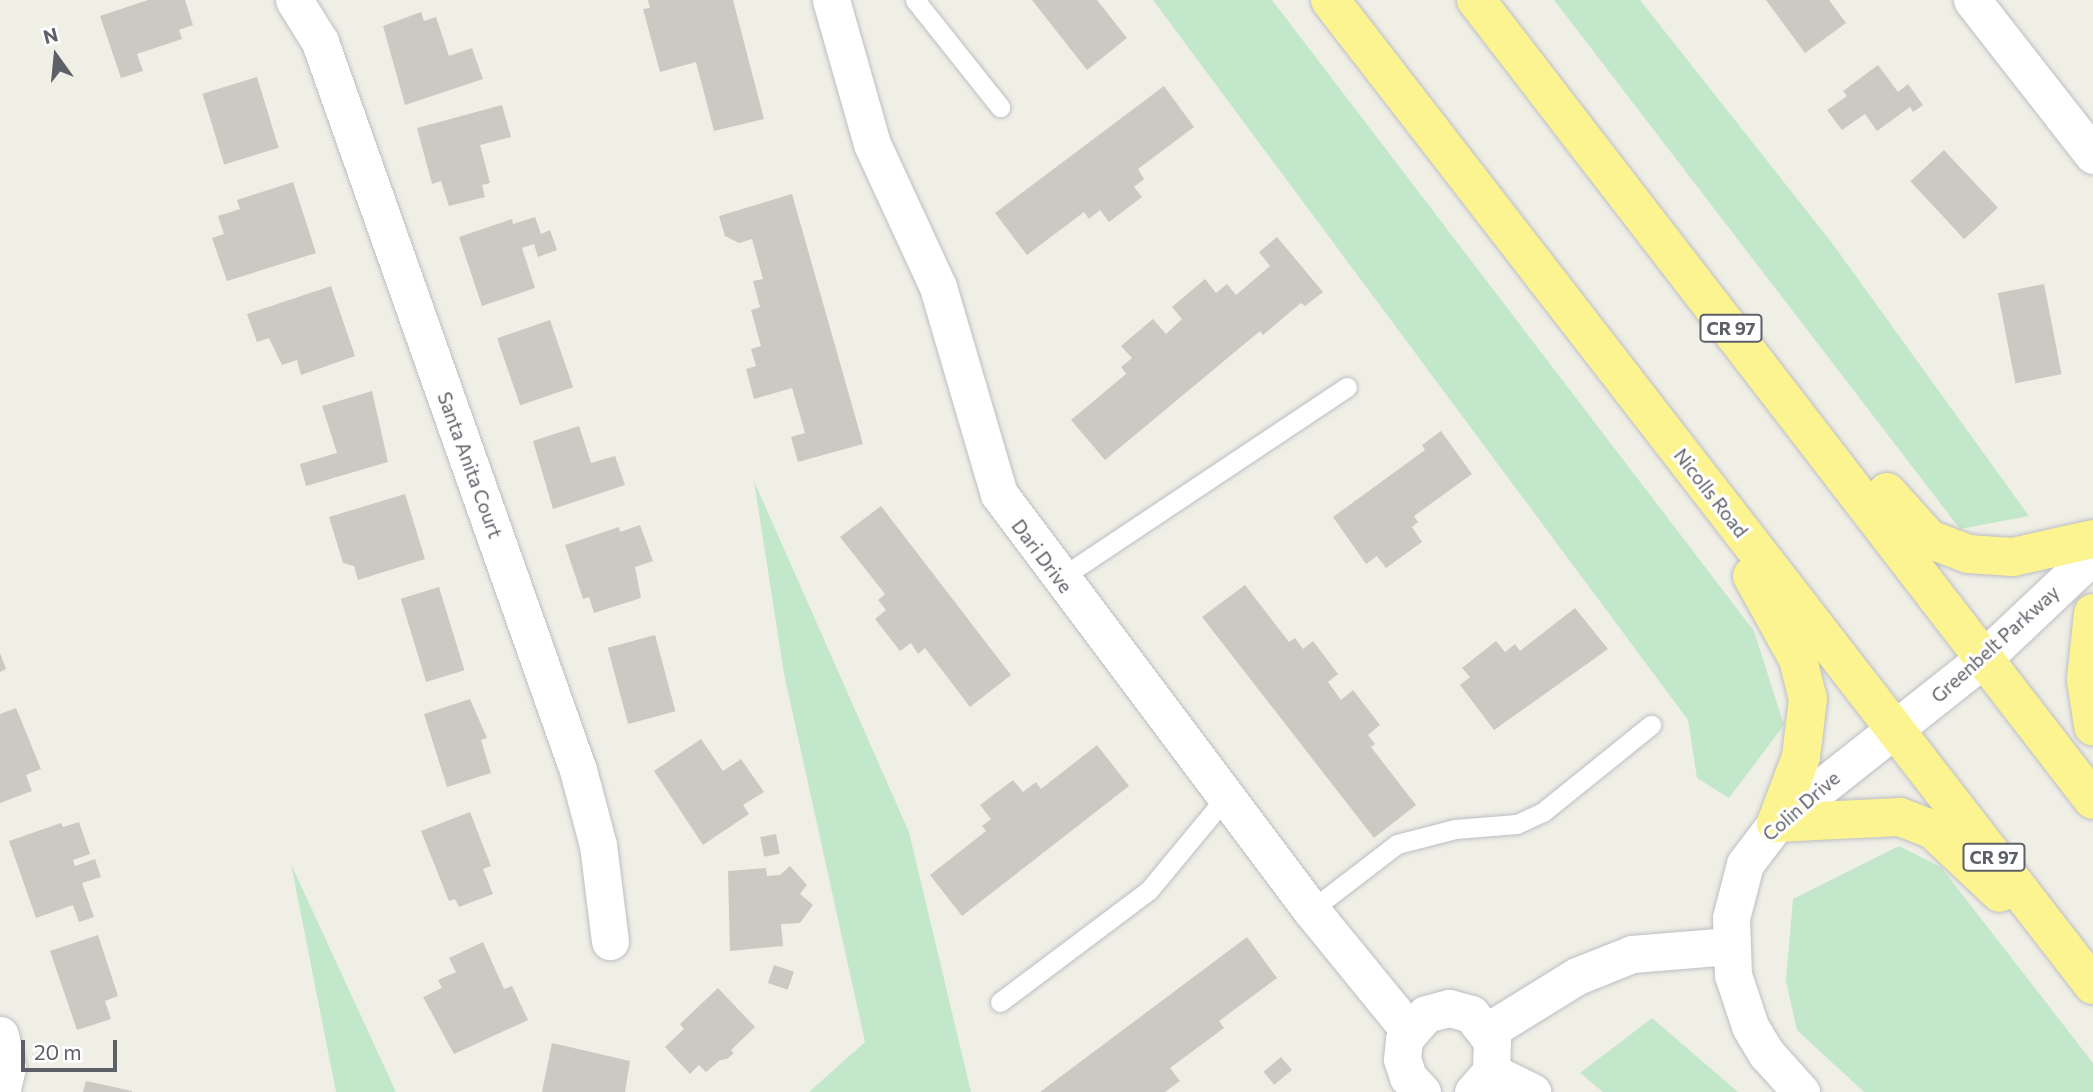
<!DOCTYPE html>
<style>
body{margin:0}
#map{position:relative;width:2093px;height:1092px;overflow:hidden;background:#f0efe6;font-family:Commissioner,sans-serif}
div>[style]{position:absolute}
.green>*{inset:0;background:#c3e7ca}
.building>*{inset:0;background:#cacac2;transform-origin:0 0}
.roads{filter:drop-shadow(0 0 2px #bdbec4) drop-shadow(0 0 2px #bdbec4)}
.lane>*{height:19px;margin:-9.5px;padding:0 9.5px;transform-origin:9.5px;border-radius:9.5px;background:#fff}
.street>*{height:37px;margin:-18.5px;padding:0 18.5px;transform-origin:18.5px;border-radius:18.5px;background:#fff}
.highway>*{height:38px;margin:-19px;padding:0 19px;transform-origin:19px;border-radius:19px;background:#fcf491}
span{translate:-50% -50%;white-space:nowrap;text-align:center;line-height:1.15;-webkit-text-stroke:6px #fff;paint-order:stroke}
.shield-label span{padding:2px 5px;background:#fff;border:2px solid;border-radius:5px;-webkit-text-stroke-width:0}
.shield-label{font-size:18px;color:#5d6066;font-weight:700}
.street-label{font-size:19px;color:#5d6066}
.north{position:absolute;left:21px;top:21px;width:70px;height:70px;-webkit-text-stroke:5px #fff;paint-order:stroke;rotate:345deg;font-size:19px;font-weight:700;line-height:28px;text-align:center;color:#5d6066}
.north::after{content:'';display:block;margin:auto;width:24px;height:32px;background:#5d6066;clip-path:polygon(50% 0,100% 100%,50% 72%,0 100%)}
.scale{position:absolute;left:21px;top:1040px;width:96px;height:32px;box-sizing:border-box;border:4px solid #5d6066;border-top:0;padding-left:9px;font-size:21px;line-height:24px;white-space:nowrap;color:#5d6066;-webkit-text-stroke:5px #fff;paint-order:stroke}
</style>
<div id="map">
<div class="green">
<div style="clip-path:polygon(1153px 0,1272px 0,1754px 631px,1784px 725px,1729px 798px,1697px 778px,1688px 720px)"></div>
<div style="clip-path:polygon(1554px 0,1640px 0,1832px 243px,2029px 516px,1960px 529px)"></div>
<div style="clip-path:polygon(754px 481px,909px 832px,971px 1092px,809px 1092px,865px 1042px,784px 674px)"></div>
<div style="clip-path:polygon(1899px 846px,1941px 867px,2093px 1063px,2093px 1092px,1864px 1092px,1797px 1030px,1786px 981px,1793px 899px)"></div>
<div style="clip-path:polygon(291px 864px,396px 1092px,336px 1092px)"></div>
<div style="clip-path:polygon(1652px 1018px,1738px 1092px,1603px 1092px,1580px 1073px)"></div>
</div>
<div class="building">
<div style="clip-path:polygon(148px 0,185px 0,193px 25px,179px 30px,182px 39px,137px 54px,143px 71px,121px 78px,100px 16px)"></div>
<div style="clip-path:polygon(648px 0,733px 0,764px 119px,714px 131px,696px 62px,660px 72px,643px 9px,650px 8px)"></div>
<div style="clip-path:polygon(1032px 0,1097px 0,1127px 38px,1087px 70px)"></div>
<div style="clip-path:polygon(1766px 0,1829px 0,1846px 23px,1805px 53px)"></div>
<div style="clip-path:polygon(421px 12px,424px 21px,436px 17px,449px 56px,472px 48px,483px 79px,405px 105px,383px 26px)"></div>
<div style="clip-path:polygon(1878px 65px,1898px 92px,1908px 84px,1923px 105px,1913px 112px,1910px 107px,1877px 131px,1865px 114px,1842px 130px,1827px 110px,1847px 96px,1843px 91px)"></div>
<div style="left:257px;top:77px;width:74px;height:57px;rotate:73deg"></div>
<div style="clip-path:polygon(1164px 86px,1194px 127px,1138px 169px,1144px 179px,1134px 187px,1142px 197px,1109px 222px,1100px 210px,1089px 219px,1084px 212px,1027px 255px,995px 213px)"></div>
<div style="clip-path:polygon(502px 105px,511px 137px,480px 145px,490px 183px,482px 185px,485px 197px,449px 206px,441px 181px,432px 184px,417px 128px)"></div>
<div style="left:1944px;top:150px;width:79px;height:46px;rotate:47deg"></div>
<div style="clip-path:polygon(293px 182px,316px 253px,227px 281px,212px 238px,224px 234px,218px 216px,240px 209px,237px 200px)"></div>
<div style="clip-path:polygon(792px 194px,863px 444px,798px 462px,791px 437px,805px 433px,792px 388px,754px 399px,746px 369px,756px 366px,751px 349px,761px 346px,751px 310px,760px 307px,753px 281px,763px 279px,752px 239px,739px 243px,725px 236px,719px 216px)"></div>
<div style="clip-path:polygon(535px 217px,541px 234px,550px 230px,557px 250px,538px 257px,534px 244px,522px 248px,535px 288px,482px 306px,459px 237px,512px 219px,513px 224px)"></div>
<div style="clip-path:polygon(1277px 237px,1323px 292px,1305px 306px,1301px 303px,1263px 335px,1260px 331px,1105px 460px,1071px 420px,1126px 374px,1121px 367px,1132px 358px,1121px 346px,1153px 319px,1166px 334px,1182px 319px,1172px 307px,1205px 279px,1216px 293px,1227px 284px,1236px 295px,1270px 266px,1259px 252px)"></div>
<div style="left:2044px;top:284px;width:92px;height:47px;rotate:79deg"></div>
<div style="clip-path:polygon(331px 286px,355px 356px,301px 375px,297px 360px,282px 365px,269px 338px,257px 342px,247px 314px)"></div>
<div style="left:550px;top:320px;width:71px;height:56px;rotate:71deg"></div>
<div style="clip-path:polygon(372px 391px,388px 462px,306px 486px,300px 464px,337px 453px,322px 406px)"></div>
<div style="clip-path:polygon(579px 426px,591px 463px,615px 456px,625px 485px,553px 509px,533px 441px)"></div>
<div style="clip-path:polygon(1441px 431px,1472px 474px,1414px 516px,1418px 522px,1412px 527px,1422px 542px,1386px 568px,1377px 556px,1366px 564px,1333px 517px,1425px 450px,1422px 445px)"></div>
<div style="clip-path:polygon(405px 494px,425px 559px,358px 580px,354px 566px,343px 563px,329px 517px)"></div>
<div style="clip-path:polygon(881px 506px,1011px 675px,970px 707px,925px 648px,918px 654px,911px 643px,900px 651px,875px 619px,886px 610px,878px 600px,885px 594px,840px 537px)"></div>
<div style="clip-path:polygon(640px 525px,653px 561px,635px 567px,641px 598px,594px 613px,589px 597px,583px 599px,565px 545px,619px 527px,620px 532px)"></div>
<div style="clip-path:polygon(1245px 585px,1289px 642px,1295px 638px,1303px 649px,1313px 641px,1338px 674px,1328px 682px,1341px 700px,1353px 690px,1380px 725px,1368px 735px,1375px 744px,1371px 747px,1416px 805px,1374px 838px,1202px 617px)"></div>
<div style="left:439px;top:587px;width:87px;height:40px;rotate:73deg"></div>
<div style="clip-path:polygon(1575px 608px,1608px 649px,1494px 730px,1460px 685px,1470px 677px,1462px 668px,1496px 641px,1505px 652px,1515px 644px,1520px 651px)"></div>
<div style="left:655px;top:635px;width:79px;height:49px;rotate:75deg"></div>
<div style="clip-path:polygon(0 653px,6px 669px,0 672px)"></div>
<div style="clip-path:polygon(470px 699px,487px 738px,481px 740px,491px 773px,447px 787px,424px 714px)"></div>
<div style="clip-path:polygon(16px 708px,41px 769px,26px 775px,32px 791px,0 803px,0 714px)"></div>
<div style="clip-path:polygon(701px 739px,723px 771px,741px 759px,764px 792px,743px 805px,749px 814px,703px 845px,654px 771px)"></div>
<div style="clip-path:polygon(1097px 745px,1129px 786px,962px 916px,930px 875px,986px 831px,982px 826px,991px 819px,980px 805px,1013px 780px,1023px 792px,1036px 782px,1041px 789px)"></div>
<div style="clip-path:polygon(470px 812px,491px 866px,483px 869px,493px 894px,459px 907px,455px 899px,449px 901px,421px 831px)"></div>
<div style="clip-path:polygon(79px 822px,90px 854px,73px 860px,75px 866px,95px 859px,101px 877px,82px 883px,94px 917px,79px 922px,73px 905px,36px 918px,9px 841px,61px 823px,63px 827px)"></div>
<div style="left:776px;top:834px;width:20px;height:16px;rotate:79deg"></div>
<div style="clip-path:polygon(790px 866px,807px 885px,800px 894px,813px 905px,800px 923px,781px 924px,783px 946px,730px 951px,728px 871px,766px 868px,767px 876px,780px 875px)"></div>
<div style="clip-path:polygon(98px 935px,118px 996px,105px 1001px,111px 1019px,77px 1030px,50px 951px)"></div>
<div style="clip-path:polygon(1247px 937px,1277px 978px,1219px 1021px,1224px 1028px,1170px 1068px,1180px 1081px,1165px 1092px,1040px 1092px)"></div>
<div style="clip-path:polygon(483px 942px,504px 989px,512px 986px,528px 1020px,454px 1054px,423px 997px,442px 988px,438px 980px,456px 972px,449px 958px)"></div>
<div style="left:774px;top:965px;width:21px;height:19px;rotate:19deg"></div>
<div style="clip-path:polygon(718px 988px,755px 1027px,731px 1050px,734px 1053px,727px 1059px,720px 1060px,706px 1072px,699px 1065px,690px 1074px,665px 1047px,684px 1029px,680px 1024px)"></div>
<div style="clip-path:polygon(552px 1043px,630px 1061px,625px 1092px,542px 1092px)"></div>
<div style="left:1281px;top:1057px;width:17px;height:23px;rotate:50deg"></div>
<div style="clip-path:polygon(86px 1081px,132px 1091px,132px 1092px,83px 1092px)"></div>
</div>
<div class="roads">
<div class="lane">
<div style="left:915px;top:0;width:137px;rotate:51.5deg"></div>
<div style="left:1059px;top:579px;width:346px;rotate:-33.7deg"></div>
<div style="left:1311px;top:910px;width:108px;rotate:-37.5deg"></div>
<div style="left:1397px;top:844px;width:60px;rotate:-14.5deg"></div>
<div style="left:1455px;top:829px;width:62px;rotate:-4.6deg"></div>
<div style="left:1517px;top:824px;width:29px;rotate:-25deg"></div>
<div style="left:1543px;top:812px;width:139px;rotate:-38.9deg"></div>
<div style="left:1000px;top:1002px;width:186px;rotate:-36.9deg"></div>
<div style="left:1149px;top:890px;width:121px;rotate:-50.4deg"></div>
</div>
<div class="street">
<div style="left:294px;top:0;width:49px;rotate:58.2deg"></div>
<div style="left:320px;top:42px;width:772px;rotate:70.49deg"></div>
<div style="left:578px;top:770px;width:78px;rotate:75.1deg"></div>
<div style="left:598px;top:845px;width:97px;rotate:82.9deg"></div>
<div style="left:831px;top:0;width:150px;rotate:74.1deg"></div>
<div style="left:872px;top:144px;width:157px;rotate:65.2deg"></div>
<div style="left:938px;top:287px;width:216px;rotate:73.6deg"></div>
<div style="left:999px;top:494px;width:520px;rotate:53.13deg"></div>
<div style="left:1311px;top:910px;width:155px;rotate:50.8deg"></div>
<div style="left:1972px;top:0;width:197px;rotate:52deg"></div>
<div style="left:1488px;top:1031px;width:105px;rotate:-31.7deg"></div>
<div style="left:1577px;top:976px;width:59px;rotate:-21.8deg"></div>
<div style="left:1632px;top:954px;width:98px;rotate:-4.7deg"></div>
<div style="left:0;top:1035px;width:33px;rotate:78deg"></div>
<div style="left:7px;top:1067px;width:26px;rotate:103deg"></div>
<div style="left:1491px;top:1072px;width:46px;rotate:26deg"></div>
<div style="left:1422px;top:1092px;width:21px;rotate:-133deg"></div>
<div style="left:1408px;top:1077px;width:19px;rotate:-108deg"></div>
<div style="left:1402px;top:1059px;width:20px;rotate:-84deg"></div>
<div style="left:1404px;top:1039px;width:33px;rotate:-49deg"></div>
<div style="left:1426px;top:1014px;width:24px;rotate:-15deg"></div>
<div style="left:1449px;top:1008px;width:23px;rotate:15deg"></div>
<div style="left:1471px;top:1014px;width:34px;rotate:52deg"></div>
<div style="left:1492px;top:1041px;width:31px;rotate:92deg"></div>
<div style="left:1491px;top:1072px;width:27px;rotate:132deg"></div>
<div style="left:1801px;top:1092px;width:52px;rotate:-131.9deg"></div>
<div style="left:1766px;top:1053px;width:31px;rotate:-121deg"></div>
<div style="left:1750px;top:1026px;width:54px;rotate:-108.4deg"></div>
<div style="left:1733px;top:975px;width:57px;rotate:-92deg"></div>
<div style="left:1731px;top:918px;width:56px;rotate:-75.5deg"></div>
<div style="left:1745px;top:864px;width:51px;rotate:-52.9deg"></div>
<div style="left:1776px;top:823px;width:265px;rotate:-38.4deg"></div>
<div style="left:1984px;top:658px;width:150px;rotate:-43.4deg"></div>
</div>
<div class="highway">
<div style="left:1330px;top:0;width:1246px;rotate:52.24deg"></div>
<div style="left:1476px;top:0;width:1010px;rotate:52.36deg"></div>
<div style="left:1887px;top:492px;width:63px;rotate:48.2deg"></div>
<div style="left:1929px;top:539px;width:42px;rotate:21deg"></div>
<div style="left:1968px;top:554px;width:45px;rotate:3.8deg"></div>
<div style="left:2013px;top:557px;width:82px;rotate:-12.7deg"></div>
<div style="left:1752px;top:576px;width:95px;rotate:61deg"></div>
<div style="left:1798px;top:659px;width:41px;rotate:76deg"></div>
<div style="left:1808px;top:699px;width:58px;rotate:96.9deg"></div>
<div style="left:1801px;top:757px;width:71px;rotate:110.7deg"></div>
<div style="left:1776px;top:823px;width:124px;rotate:-2.8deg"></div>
<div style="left:1900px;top:817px;width:34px;rotate:21deg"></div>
<div style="left:1932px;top:829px;width:93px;rotate:43.3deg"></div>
<div style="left:2093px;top:613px;width:67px;rotate:96deg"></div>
<div style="left:2086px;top:680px;width:47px;rotate:81.3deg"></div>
</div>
</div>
<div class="shield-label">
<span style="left:1731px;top:328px">CR 97</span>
<span style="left:1994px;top:857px">CR 97</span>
</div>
<div class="street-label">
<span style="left:470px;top:465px;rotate:70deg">Santa Anita Court</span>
<span style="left:1711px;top:493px;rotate:52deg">Nicolls Road</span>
<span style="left:1042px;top:556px;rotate:53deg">Dari Drive</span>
<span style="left:1995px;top:644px;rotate:-42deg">Greenbelt Parkway</span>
<span style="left:1801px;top:806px;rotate:-41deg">Colin Drive</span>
</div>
<div class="north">N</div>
<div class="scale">20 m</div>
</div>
